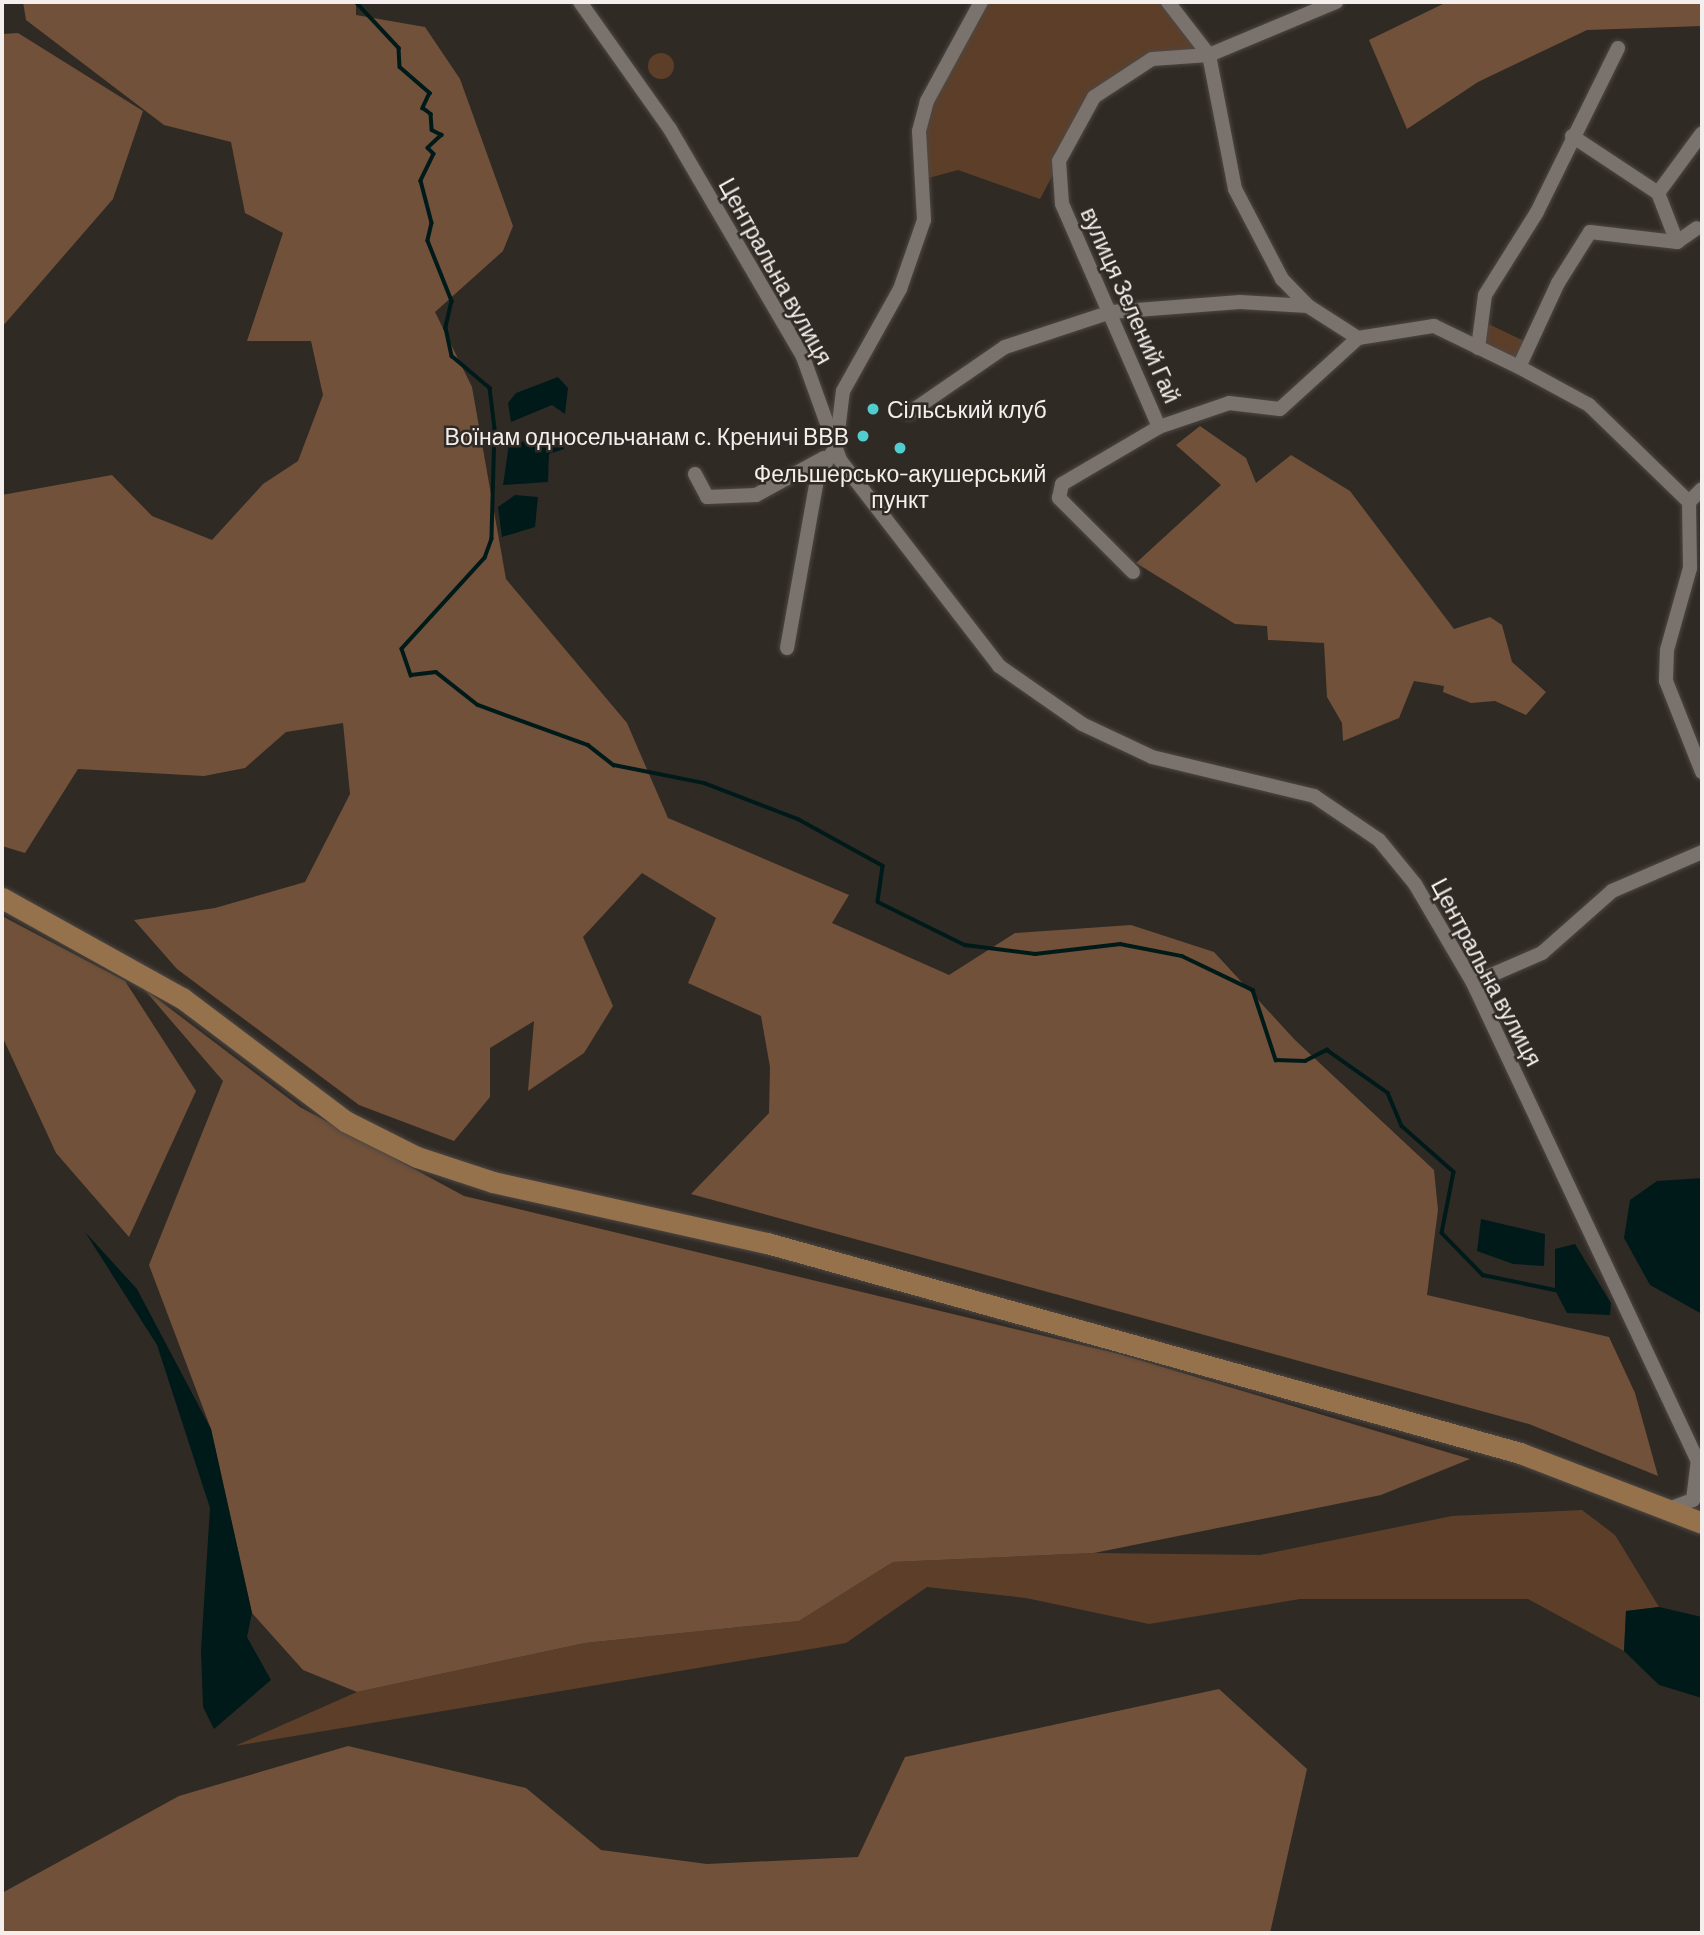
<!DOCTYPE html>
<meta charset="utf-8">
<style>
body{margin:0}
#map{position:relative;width:1704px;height:1935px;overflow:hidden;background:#302a25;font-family:Barlow,sans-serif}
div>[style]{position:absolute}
.green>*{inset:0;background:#5d3f29}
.round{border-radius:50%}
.forest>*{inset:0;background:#715139}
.water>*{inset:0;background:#001a1a}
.stream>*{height:3.5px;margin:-1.75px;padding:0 1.75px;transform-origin:1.75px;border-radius:1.75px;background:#001a1a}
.roads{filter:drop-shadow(0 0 2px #4d4743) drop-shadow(0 0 2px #4d4743)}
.street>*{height:14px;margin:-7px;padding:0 7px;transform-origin:7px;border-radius:7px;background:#7a726c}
.secondary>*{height:21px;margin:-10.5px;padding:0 10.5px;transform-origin:10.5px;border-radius:10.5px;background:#96724c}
.dots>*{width:19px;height:19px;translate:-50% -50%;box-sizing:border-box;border:4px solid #302a25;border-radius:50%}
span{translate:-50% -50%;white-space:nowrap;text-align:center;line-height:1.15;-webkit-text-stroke:5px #302a25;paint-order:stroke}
.street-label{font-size:23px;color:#f4efec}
.poi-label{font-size:23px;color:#f4efec}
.left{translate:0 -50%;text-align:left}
.right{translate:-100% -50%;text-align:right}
.frame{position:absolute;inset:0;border:4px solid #f4efec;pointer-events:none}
</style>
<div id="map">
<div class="green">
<div style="clip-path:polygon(981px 2px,1168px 2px,1209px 55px,1152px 59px,1094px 97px,1040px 199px,958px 170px,925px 179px,927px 101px)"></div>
<div class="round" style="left:648px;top:53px;width:26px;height:26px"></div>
<div style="clip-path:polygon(1480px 320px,1530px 344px,1519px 367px,1478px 348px)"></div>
<div style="clip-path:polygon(1582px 1510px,1615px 1535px,1659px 1607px,1626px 1611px,1624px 1651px,1528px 1599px,1300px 1599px,1149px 1624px,1026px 1598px,927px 1587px,846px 1643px,235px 1746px,357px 1692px,585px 1643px,799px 1621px,893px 1562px,1094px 1553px,1260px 1555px,1452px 1516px)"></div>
</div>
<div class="forest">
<div style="clip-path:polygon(23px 2px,356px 2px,356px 15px,425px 27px,460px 79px,513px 226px,503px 251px,435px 312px,472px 387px,506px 579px,627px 723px,668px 818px,849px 895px,832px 923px,949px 975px,1015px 933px,1131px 925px,1214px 952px,1295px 1040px,1434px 1170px,1438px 1210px,1427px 1295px,1609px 1337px,1635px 1393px,1658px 1476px,1529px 1424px,691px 1194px,769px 1113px,770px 1067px,761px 1016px,688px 983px,716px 918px,642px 873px,583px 937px,613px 1006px,584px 1053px,528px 1091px,534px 1021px,490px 1048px,490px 1097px,454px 1141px,359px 1105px,177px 969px,134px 920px,215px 908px,305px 882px,350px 794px,343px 723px,286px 732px,245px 768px,204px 776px,78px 769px,25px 853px,2px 846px,2px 495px,112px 475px,152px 516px,212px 540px,263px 484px,298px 461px,323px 395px,311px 341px,247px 341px,283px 233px,245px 213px,231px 142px,164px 125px,26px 20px)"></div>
<div style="clip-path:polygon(1447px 2px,1702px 2px,1702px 26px,1587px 30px,1478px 82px,1407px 129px,1369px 40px)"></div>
<div style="clip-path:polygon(18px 33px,143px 111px,113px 199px,2px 327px,2px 34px)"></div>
<div style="clip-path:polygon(1200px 426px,1246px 458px,1256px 483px,1291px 455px,1350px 491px,1454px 629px,1490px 617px,1502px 625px,1512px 662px,1546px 692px,1526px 715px,1495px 701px,1471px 703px,1443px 692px,1444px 686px,1414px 681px,1399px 718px,1343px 741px,1342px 723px,1327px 697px,1324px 643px,1268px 640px,1267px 626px,1235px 624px,1136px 563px,1221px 485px,1176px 445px)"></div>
<div style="clip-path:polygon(2px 916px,125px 981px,196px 1091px,129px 1237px,56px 1153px,2px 1036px)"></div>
<div style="clip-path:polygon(143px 988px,300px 1107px,464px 1196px,1119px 1354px,1470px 1459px,1381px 1495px,1094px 1553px,893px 1562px,799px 1621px,585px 1643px,357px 1692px,303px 1670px,252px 1613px,211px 1429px,149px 1265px,223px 1081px)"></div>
<div style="clip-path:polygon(1219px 1689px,1307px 1769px,1270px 1933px,2px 1933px,2px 1893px,179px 1796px,348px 1746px,526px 1788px,601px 1850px,707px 1864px,858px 1857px,905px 1757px)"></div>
</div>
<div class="water">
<div style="clip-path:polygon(558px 377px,568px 388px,565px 414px,552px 405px,511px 422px,508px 403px,516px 393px)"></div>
<div style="clip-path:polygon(563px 435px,564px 449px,549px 454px,548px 482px,503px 485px,509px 444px)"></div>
<div style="clip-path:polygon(515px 495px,538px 497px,535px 527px,502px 537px,498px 507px)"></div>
<div style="clip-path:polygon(1702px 1178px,1702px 1314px,1650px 1285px,1624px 1238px,1630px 1200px,1657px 1181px)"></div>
<div style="clip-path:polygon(1481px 1219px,1545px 1234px,1544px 1266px,1513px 1264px,1477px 1251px)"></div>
<div style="clip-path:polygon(85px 1232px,137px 1289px,211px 1429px,252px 1613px,247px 1637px,271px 1680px,214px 1729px,203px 1707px,201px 1650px,210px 1508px,157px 1345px)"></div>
<div style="clip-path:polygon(1575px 1244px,1611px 1303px,1610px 1315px,1567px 1313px,1555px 1290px,1555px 1249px)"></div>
<div style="clip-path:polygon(1659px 1607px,1702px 1617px,1702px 1698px,1659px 1685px,1624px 1651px,1626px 1611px)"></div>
</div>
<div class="stream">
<div style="left:356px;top:2px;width:63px;rotate:46.9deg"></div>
<div style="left:399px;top:48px;width:19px;rotate:87deg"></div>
<div style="left:400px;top:67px;width:40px;rotate:41deg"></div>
<div style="left:430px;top:93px;width:17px;rotate:115deg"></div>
<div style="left:423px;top:108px;width:10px;rotate:37deg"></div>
<div style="left:431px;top:114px;width:16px;rotate:86deg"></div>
<div style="left:432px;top:130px;width:11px;rotate:27deg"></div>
<div style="left:442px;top:135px;width:19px;rotate:137deg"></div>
<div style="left:428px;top:148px;width:8px;rotate:45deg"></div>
<div style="left:434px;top:154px;width:30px;rotate:116deg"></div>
<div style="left:421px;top:181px;width:43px;rotate:75.3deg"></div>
<div style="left:432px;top:223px;width:18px;rotate:103deg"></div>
<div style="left:428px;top:241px;width:65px;rotate:68.2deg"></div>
<div style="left:452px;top:301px;width:28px;rotate:103deg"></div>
<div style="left:446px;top:328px;width:29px;rotate:78deg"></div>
<div style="left:452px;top:356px;width:50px;rotate:40.1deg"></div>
<div style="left:490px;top:388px;width:41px;rotate:83deg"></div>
<div style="left:495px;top:429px;width:110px;rotate:91.6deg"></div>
<div style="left:492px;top:539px;width:20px;rotate:110deg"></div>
<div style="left:485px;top:558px;width:123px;rotate:132.4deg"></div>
<div style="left:402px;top:649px;width:28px;rotate:71deg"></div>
<div style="left:411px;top:675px;width:25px;rotate:-7deg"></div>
<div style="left:436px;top:672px;width:53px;rotate:38.2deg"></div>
<div style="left:478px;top:705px;width:117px;rotate:20deg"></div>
<div style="left:588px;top:745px;width:33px;rotate:38deg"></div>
<div style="left:614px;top:765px;width:92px;rotate:11.3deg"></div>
<div style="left:704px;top:783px;width:101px;rotate:21deg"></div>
<div style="left:798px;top:819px;width:97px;rotate:28.9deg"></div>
<div style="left:883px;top:866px;width:36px;rotate:98deg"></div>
<div style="left:878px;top:902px;width:97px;rotate:26.3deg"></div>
<div style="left:965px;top:945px;width:71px;rotate:7.3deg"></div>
<div style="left:1035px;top:954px;width:86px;rotate:-6.7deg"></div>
<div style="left:1120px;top:944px;width:63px;rotate:11deg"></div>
<div style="left:1182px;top:956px;width:79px;rotate:25.6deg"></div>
<div style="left:1253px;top:990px;width:74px;rotate:71.8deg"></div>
<div style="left:1276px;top:1060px;width:29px;rotate:2deg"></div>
<div style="left:1305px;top:1061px;width:25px;rotate:-27deg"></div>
<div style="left:1327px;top:1050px;width:75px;rotate:35.2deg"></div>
<div style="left:1388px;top:1093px;width:36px;rotate:67deg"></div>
<div style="left:1402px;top:1126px;width:69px;rotate:41.5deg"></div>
<div style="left:1454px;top:1172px;width:62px;rotate:101.1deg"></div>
<div style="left:1442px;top:1233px;width:59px;rotate:45.7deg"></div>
<div style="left:1483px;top:1275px;width:74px;rotate:11.8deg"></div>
</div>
<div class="roads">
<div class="street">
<div style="left:580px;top:2px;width:156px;rotate:54.7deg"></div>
<div style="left:670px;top:129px;width:264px;rotate:59.7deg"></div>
<div style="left:803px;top:357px;width:109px;rotate:70.2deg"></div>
<div style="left:840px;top:460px;width:260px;rotate:52.3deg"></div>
<div style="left:999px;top:666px;width:101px;rotate:34.9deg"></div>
<div style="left:1082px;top:724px;width:77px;rotate:25.2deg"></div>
<div style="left:1152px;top:757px;width:167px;rotate:13.5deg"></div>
<div style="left:1314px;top:796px;width:78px;rotate:34.1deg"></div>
<div style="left:1379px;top:840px;width:57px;rotate:50.7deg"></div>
<div style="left:1415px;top:884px;width:115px;rotate:59.6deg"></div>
<div style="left:1473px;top:983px;width:538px;rotate:64.82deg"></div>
<div style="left:1168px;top:2px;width:67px;rotate:52.3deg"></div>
<div style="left:1209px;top:55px;width:136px;rotate:79deg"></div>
<div style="left:1235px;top:189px;width:102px;rotate:62.4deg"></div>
<div style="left:1282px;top:279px;width:37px;rotate:46deg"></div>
<div style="left:1308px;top:306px;width:59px;rotate:32.6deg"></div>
<div style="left:1358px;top:338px;width:77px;rotate:-9deg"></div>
<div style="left:1434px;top:326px;width:94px;rotate:25.8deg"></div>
<div style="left:1519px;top:367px;width:80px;rotate:28.5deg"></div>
<div style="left:1589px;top:405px;width:139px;rotate:44.1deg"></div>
<div style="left:1689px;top:502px;width:66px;rotate:89.1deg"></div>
<div style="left:1690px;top:568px;width:85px;rotate:105.7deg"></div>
<div style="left:1667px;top:650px;width:31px;rotate:92deg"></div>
<div style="left:1666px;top:681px;width:98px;rotate:68.4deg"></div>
<div style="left:1572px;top:136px;width:103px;rotate:33.5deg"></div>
<div style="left:1677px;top:242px;width:53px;rotate:-111.2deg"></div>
<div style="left:1658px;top:193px;width:74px;rotate:-53.7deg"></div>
<div style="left:1478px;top:348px;width:53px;rotate:-82.5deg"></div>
<div style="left:1485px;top:295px;width:98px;rotate:-57.9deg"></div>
<div style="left:1537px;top:212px;width:183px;rotate:-63.7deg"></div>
<div style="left:1519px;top:367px;width:93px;rotate:-65.1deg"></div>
<div style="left:1558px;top:283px;width:60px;rotate:-57.9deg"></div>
<div style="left:1590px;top:232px;width:88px;rotate:6.6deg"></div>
<div style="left:1677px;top:242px;width:24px;rotate:-35deg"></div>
<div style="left:909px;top:413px;width:116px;rotate:-34.5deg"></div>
<div style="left:1005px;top:347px;width:112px;rotate:-18.3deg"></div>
<div style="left:1111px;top:312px;width:129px;rotate:-4.4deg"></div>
<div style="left:1240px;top:302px;width:68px;rotate:3.4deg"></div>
<div style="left:1159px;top:427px;width:243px;rotate:-113.5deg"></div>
<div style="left:1062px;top:204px;width:43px;rotate:-94deg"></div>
<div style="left:1059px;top:161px;width:73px;rotate:-61.3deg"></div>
<div style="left:1094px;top:97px;width:69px;rotate:-33.2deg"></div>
<div style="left:1152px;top:59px;width:57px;rotate:-4deg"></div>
<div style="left:1209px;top:55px;width:138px;rotate:-22.7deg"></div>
<div style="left:695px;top:474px;width:26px;rotate:62deg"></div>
<div style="left:707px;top:497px;width:49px;rotate:-2.3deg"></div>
<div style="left:756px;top:495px;width:77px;rotate:-28.6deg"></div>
<div style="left:1689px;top:502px;width:18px;rotate:-45deg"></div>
<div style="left:1133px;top:572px;width:105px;rotate:-135deg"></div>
<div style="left:1059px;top:498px;width:14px;rotate:-78deg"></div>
<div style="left:1062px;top:484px;width:113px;rotate:-30.4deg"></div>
<div style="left:1159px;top:427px;width:74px;rotate:-18.9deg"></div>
<div style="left:1229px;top:403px;width:51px;rotate:6.7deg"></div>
<div style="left:1280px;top:409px;width:105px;rotate:-42.3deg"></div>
<div style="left:787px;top:648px;width:177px;rotate:-79.9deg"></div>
<div style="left:818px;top:474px;width:32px;rotate:-56deg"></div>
<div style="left:836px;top:447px;width:56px;rotate:-82.9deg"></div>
<div style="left:843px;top:391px;width:117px;rotate:-60.8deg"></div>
<div style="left:900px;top:289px;width:73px;rotate:-70.8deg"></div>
<div style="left:924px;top:220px;width:89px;rotate:-93.2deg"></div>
<div style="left:919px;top:131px;width:31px;rotate:-75deg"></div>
<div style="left:927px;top:101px;width:113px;rotate:-61.4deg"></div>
<div style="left:1473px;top:983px;width:75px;rotate:-23.5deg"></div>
<div style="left:1542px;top:953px;width:94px;rotate:-41.5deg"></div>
<div style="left:1612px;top:891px;width:98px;rotate:-23.4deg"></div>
<div style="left:1668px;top:1509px;width:27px;rotate:-20deg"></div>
<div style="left:1693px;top:1500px;width:38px;rotate:-83deg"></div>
</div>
<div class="secondary">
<div style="left:2px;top:898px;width:206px;rotate:29.1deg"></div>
<div style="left:182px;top:998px;width:204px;rotate:37deg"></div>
<div style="left:345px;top:1121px;width:80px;rotate:26.6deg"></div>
<div style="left:417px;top:1157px;width:80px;rotate:18.2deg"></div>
<div style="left:493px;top:1182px;width:281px;rotate:12.6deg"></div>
<div style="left:767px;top:1243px;width:782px;rotate:15.58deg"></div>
<div style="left:1520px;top:1453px;width:195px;rotate:21deg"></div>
</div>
</div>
<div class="dots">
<div style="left:873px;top:409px;background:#52cdcf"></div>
<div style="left:863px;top:436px;background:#52cdcf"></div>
<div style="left:900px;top:448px;background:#52cdcf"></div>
</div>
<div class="street-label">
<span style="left:776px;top:271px;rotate:61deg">Центральна вулиця</span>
<span style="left:1131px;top:305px;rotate:66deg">вулиця Зелений Гай</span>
<span style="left:1487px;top:972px;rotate:62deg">Центральна вулиця</span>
</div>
<div class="poi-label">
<span class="left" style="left:887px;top:409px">Сільський клуб</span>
<span class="right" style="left:849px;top:436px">Воїнам односельчанам с. Креничі ВВВ</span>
<span style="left:900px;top:486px">Фельшерсько-акушерський<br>пункт</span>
</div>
<div class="frame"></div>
</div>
